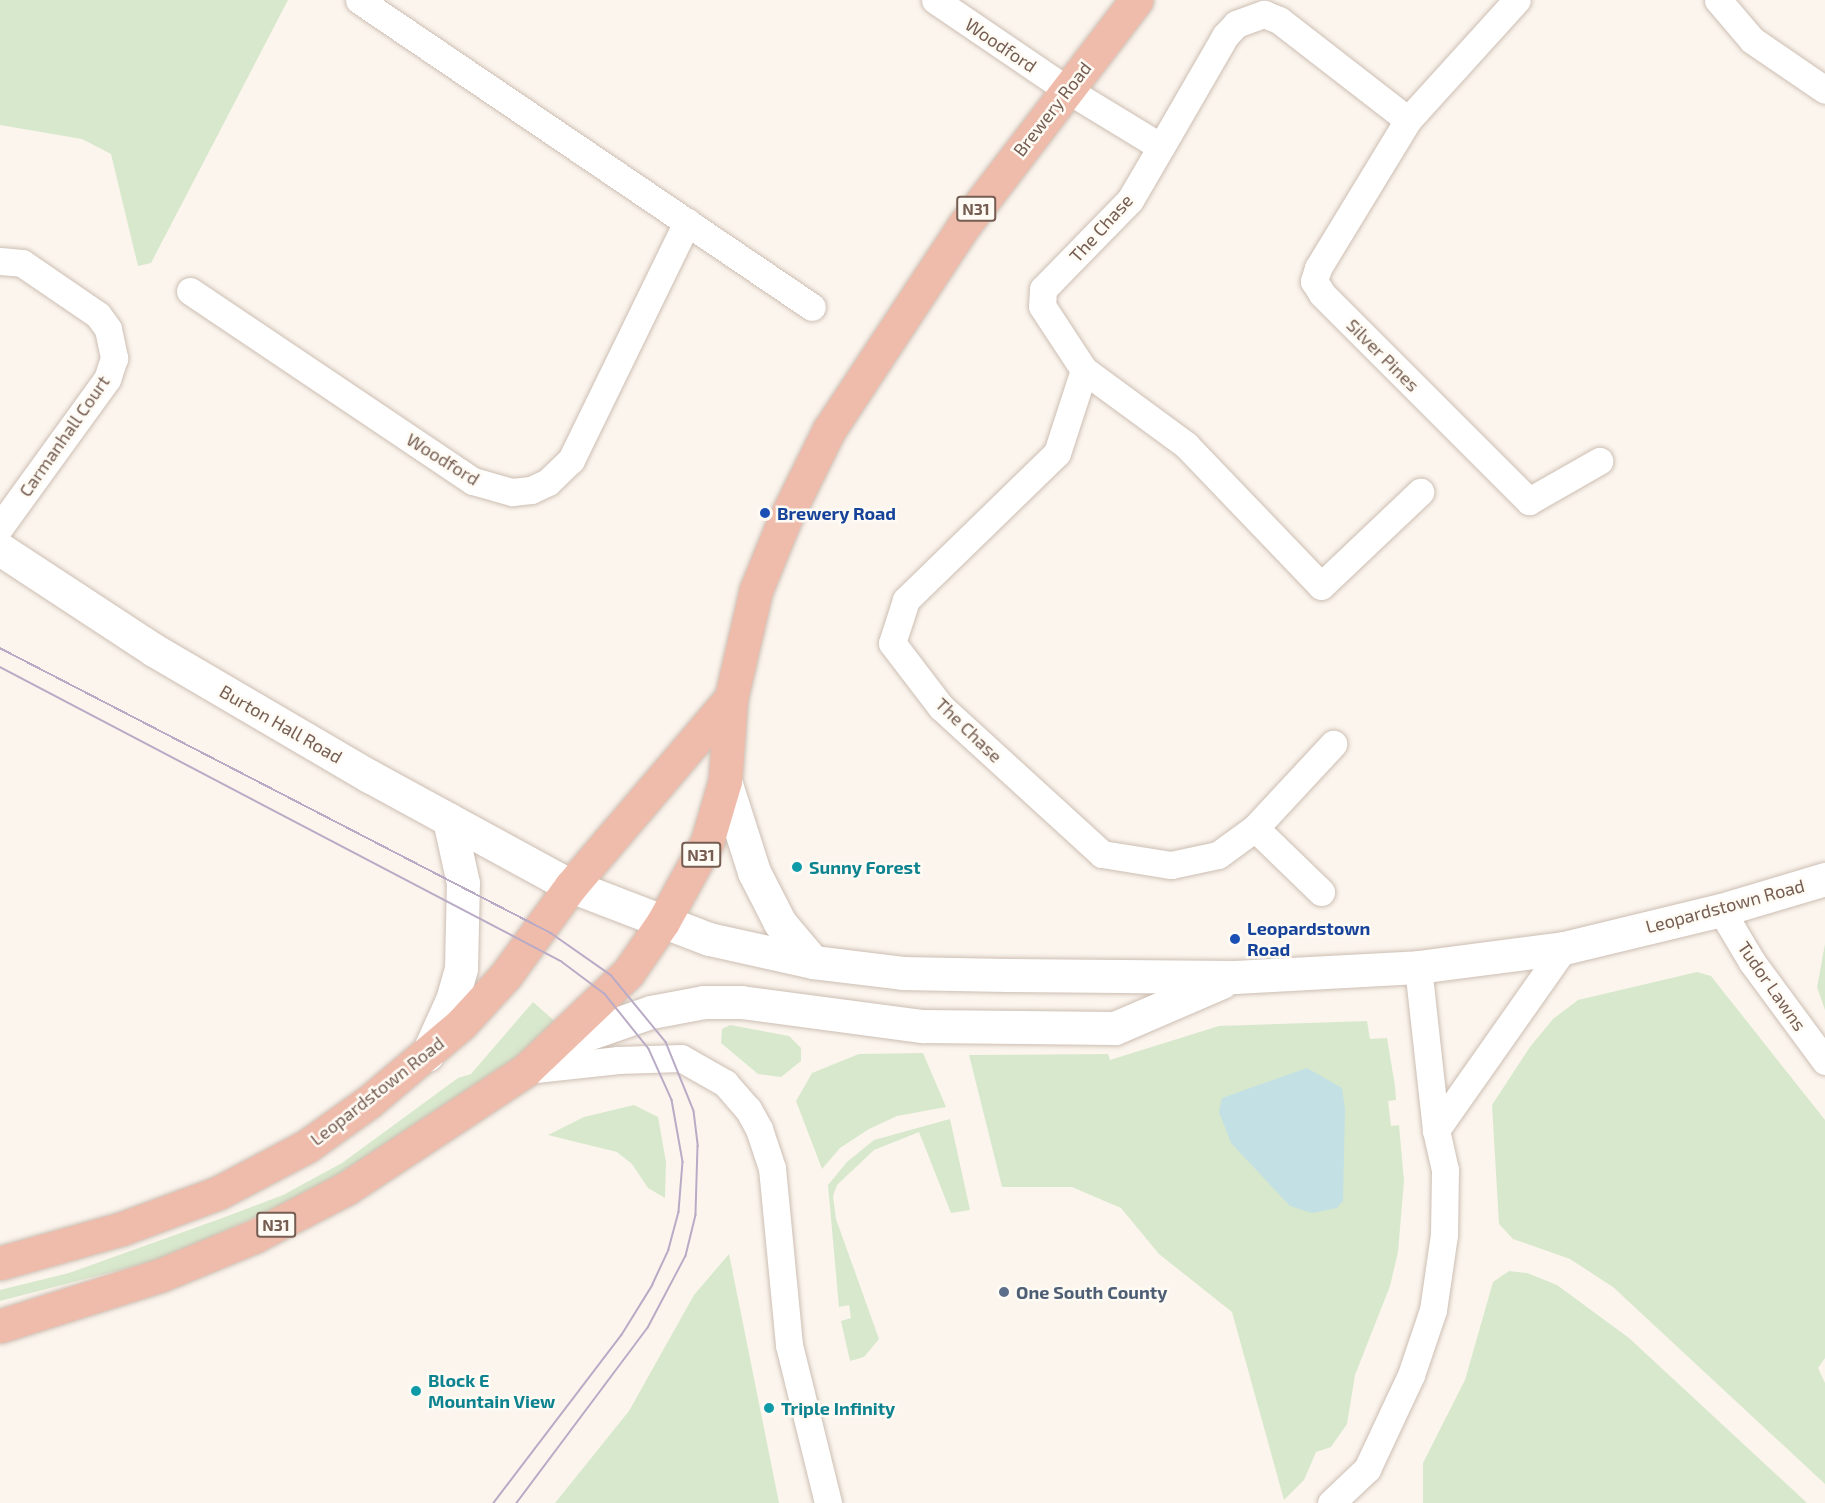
<!DOCTYPE html>
<style>
body{margin:0}
#map{position:relative;width:1825px;height:1503px;overflow:hidden;background:#fbf5ed;font-family:"Exo 2",sans-serif}
div>[style]{position:absolute}
.green>*{inset:0;background:#d8e8cc}
.water>*{inset:0;background:#c3e0e4}
.roads{filter:drop-shadow(0 0 2px #cdbeb3) drop-shadow(0 0 2px #cdbeb3)}
.street>*{height:27px;margin:-13.5px;padding:0 13.5px;transform-origin:13.5px;border-radius:13.5px;background:#fff}
.secondary>*{height:33px;margin:-16.5px;padding:0 16.5px;transform-origin:16.5px;border-radius:16.5px;background:#fff}
.highway>*{height:33px;margin:-16.5px;padding:0 16.5px;transform-origin:16.5px;border-radius:16.5px;background:#efbbab}
.tram>*{height:1.5px;margin:-0.75px;padding:0 0.75px;transform-origin:0.75px;border-radius:0.75px;background:#b9abc6}
.dots>*{width:16px;height:16px;translate:-50% -50%;box-sizing:border-box;border:3px solid #fefaf4;border-radius:50%}
span{translate:-50% -50%;white-space:nowrap;text-align:center;line-height:1.15;-webkit-text-stroke:5px #fefaf4;paint-order:stroke}
.shield-label span{padding:2px 4px;background:#fefaf4;border:2px solid;border-radius:4px;-webkit-text-stroke-width:0}
.shield-label{font-size:16px;color:#755d51;font-weight:700}
.street-label{font-size:18px;color:#755d51}
.transit-label{font-size:18px;color:#164399;font-weight:700}
.left{translate:0 -50%;text-align:left}
.culture-label{font-size:18px;color:#0d838f;font-weight:700}
.service-label{font-size:18px;color:#4e5e75;font-weight:700}
</style>
<div id="map">
<div class="green">
<div style="clip-path:polygon(0 0,288px 0,151px 263px,138px 266px,111px 154px,82px 139px,0 125px)"></div>
<div style="clip-path:polygon(1825px 944px,1825px 1010px,1817px 987px)"></div>
<div style="clip-path:polygon(1697px 972px,1711px 976px,1825px 1120px,1825px 1358px,1818px 1368px,1825px 1383px,1825px 1484px,1613px 1287px,1570px 1259px,1513px 1239px,1499px 1224px,1492px 1105px,1530px 1047px,1553px 1019px,1578px 1000px)"></div>
<div style="clip-path:polygon(533px 1002px,557px 1023px,478px 1091px,319px 1188px,166px 1258px,0 1301px,0 1290px,69px 1273px,225px 1217px,283px 1195px,342px 1163px,458px 1078px,471px 1074px)"></div>
<div style="clip-path:polygon(1367px 1021px,1370px 1039px,1387px 1038px,1395px 1086px,1396px 1100px,1388px 1101px,1391px 1126px,1399px 1125px,1404px 1181px,1398px 1252px,1390px 1286px,1355px 1375px,1347px 1424px,1331px 1447px,1316px 1452px,1304px 1480px,1284px 1500px,1232px 1312px,1159px 1254px,1121px 1208px,1072px 1187px,1002px 1187px,969px 1055px,1108px 1054px,1110px 1060px,1219px 1026px)"></div>
<div style="clip-path:polygon(730px 1025px,789px 1036px,801px 1048px,801px 1061px,781px 1077px,758px 1074px,721px 1043px,722px 1029px)"></div>
<div style="clip-path:polygon(923px 1053px,946px 1107px,897px 1116px,869px 1129px,840px 1148px,822px 1169px,796px 1101px,812px 1073px,859px 1054px)"></div>
<div style="clip-path:polygon(634px 1105px,658px 1117px,666px 1162px,665px 1198px,648px 1188px,632px 1164px,617px 1152px,548px 1135px,584px 1117px)"></div>
<div style="clip-path:polygon(950px 1119px,970px 1210px,951px 1213px,919px 1132px,874px 1150px,837px 1185px,833px 1196px,836px 1219px,879px 1339px,864px 1357px,850px 1361px,841px 1321px,851px 1318px,849px 1305px,839px 1307px,828px 1185px,847px 1162px,874px 1140px)"></div>
<div style="clip-path:polygon(729px 1254px,779px 1503px,555px 1503px,629px 1411px,694px 1295px)"></div>
<div style="clip-path:polygon(1509px 1271px,1527px 1273px,1557px 1285px,1629px 1338px,1807px 1503px,1423px 1503px,1423px 1463px,1465px 1380px,1493px 1282px)"></div>
</div>
<div class="water">
<div style="clip-path:polygon(1307px 1068px,1342px 1088px,1345px 1109px,1343px 1201px,1337px 1208px,1312px 1213px,1290px 1206px,1231px 1143px,1219px 1112px,1222px 1098px)"></div>
</div>
<div class="roads">
<div class="street">
<div style="left:359px;top:0;width:547px;rotate:34.13deg"></div>
<div style="left:935px;top:0;width:158px;rotate:34.2deg"></div>
<div style="left:1066px;top:89px;width:111px;rotate:31.4deg"></div>
<div style="left:1161px;top:147px;width:61px;rotate:120.3deg"></div>
<div style="left:1130px;top:200px;width:124px;rotate:134.3deg"></div>
<div style="left:1043px;top:289px;width:17px;rotate:93deg"></div>
<div style="left:1042px;top:306px;width:77px;rotate:56.7deg"></div>
<div style="left:1084px;top:370px;width:127px;rotate:36.3deg"></div>
<div style="left:1186px;top:445px;width:195px;rotate:46.2deg"></div>
<div style="left:1321px;top:586px;width:137px;rotate:-43.5deg"></div>
<div style="left:1718px;top:0;width:52px;rotate:49.6deg"></div>
<div style="left:1752px;top:40px;width:88px;rotate:34.4deg"></div>
<div style="left:1408px;top:120px;width:162px;rotate:-47.8deg"></div>
<div style="left:1161px;top:147px;width:128px;rotate:-60deg"></div>
<div style="left:1225px;top:36px;width:16px;rotate:-47deg"></div>
<div style="left:1236px;top:24px;width:30px;rotate:-20deg"></div>
<div style="left:1264px;top:14px;width:16px;rotate:22deg"></div>
<div style="left:1279px;top:20px;width:163px;rotate:37.8deg"></div>
<div style="left:1408px;top:120px;width:173px;rotate:121.3deg"></div>
<div style="left:1318px;top:268px;width:14px;rotate:107deg"></div>
<div style="left:1314px;top:281px;width:15px;rotate:58deg"></div>
<div style="left:1322px;top:294px;width:293px;rotate:45deg"></div>
<div style="left:1529px;top:501px;width:81px;rotate:-29.7deg"></div>
<div style="left:0;top:261px;width:22px;rotate:5deg"></div>
<div style="left:22px;top:263px;width:92px;rotate:34.4deg"></div>
<div style="left:98px;top:315px;width:17px;rotate:54deg"></div>
<div style="left:108px;top:329px;width:30px;rotate:78deg"></div>
<div style="left:114px;top:358px;width:22px;rotate:108deg"></div>
<div style="left:107px;top:379px;width:183px;rotate:125.9deg"></div>
<div style="left:190px;top:291px;width:341px;rotate:33.9deg"></div>
<div style="left:473px;top:481px;width:41px;rotate:15.8deg"></div>
<div style="left:512px;top:492px;width:19px;rotate:-6deg"></div>
<div style="left:531px;top:490px;width:19px;rotate:-25deg"></div>
<div style="left:548px;top:482px;width:32px;rotate:-44deg"></div>
<div style="left:571px;top:460px;width:265px;rotate:-64deg"></div>
<div style="left:1084px;top:370px;width:87px;rotate:108deg"></div>
<div style="left:1057px;top:453px;width:211px;rotate:135.8deg"></div>
<div style="left:906px;top:600px;width:45px;rotate:108deg"></div>
<div style="left:892px;top:643px;width:81px;rotate:52.6deg"></div>
<div style="left:941px;top:707px;width:218px;rotate:42.4deg"></div>
<div style="left:1102px;top:854px;width:70px;rotate:9.1deg"></div>
<div style="left:1171px;top:865px;width:48px;rotate:-12deg"></div>
<div style="left:1218px;top:855px;width:46px;rotate:-36.1deg"></div>
<div style="left:1255px;top:828px;width:115px;rotate:-47.1deg"></div>
<div style="left:1255px;top:828px;width:92px;rotate:44.1deg"></div>
<div style="left:1721px;top:910px;width:61px;rotate:59.2deg"></div>
<div style="left:1752px;top:962px;width:123px;rotate:53.6deg"></div>
<div style="left:526px;top:1070px;width:93px;rotate:-6.2deg"></div>
<div style="left:618px;top:1060px;width:63px;rotate:-1.8deg"></div>
<div style="left:681px;top:1058px;width:51px;rotate:29.6deg"></div>
<div style="left:725px;top:1083px;width:35px;rotate:49deg"></div>
<div style="left:748px;top:1109px;width:23px;rotate:61deg"></div>
<div style="left:759px;top:1129px;width:41px;rotate:71.6deg"></div>
<div style="left:772px;top:1168px;width:178px;rotate:84.5deg"></div>
<div style="left:789px;top:1345px;width:163px;rotate:76.1deg"></div>
<div style="left:1436px;top:1130px;width:223px;rotate:-54.9deg"></div>
<div style="left:1331px;top:1503px;width:50px;rotate:-43.4deg"></div>
<div style="left:1367px;top:1469px;width:104px;rotate:-64.9deg"></div>
<div style="left:1411px;top:1375px;width:69px;rotate:-71.3deg"></div>
<div style="left:1433px;top:1310px;width:76px;rotate:-81.7deg"></div>
<div style="left:1444px;top:1235px;width:65px;rotate:-89.1deg"></div>
<div style="left:1445px;top:1170px;width:41px;rotate:-102.7deg"></div>
<div style="left:1436px;top:1130px;width:164px;rotate:-96.3deg"></div>
</div>
<div class="secondary">
<div style="left:0;top:549px;width:184px;rotate:33.3deg"></div>
<div style="left:154px;top:650px;width:249px;rotate:30.4deg"></div>
<div style="left:369px;top:776px;width:230px;rotate:28.6deg"></div>
<div style="left:571px;top:886px;width:148px;rotate:21deg"></div>
<div style="left:709px;top:939px;width:107px;rotate:12.5deg"></div>
<div style="left:813px;top:962px;width:90px;rotate:7deg"></div>
<div style="left:902px;top:973px;width:105px;rotate:1.1deg"></div>
<div style="left:1007px;top:975px;width:228px;rotate:0.5deg"></div>
<div style="left:1235px;top:977px;width:183px;rotate:-3.1deg"></div>
<div style="left:1418px;top:967px;width:147px;rotate:-7.4deg"></div>
<div style="left:1564px;top:948px;width:162px;rotate:-13.6deg"></div>
<div style="left:1721px;top:910px;width:109px;rotate:-16.6deg"></div>
<div style="left:725px;top:781px;width:96px;rotate:72.3deg"></div>
<div style="left:754px;top:872px;width:57px;rotate:63deg"></div>
<div style="left:780px;top:923px;width:51px;rotate:49.8deg"></div>
<div style="left:556px;top:1045px;width:101px;rotate:-19.2deg"></div>
<div style="left:651px;top:1012px;width:54px;rotate:-10.7deg"></div>
<div style="left:704px;top:1002px;width:37px"></div>
<div style="left:741px;top:1002px;width:183px;rotate:7.6deg"></div>
<div style="left:922px;top:1026px;width:193px;rotate:0.6deg"></div>
<div style="left:1115px;top:1028px;width:116px;rotate:-23.3deg"></div>
<div style="left:427px;top:1055px;width:60px;rotate:-65.6deg"></div>
<div style="left:452px;top:1000px;width:33px;rotate:-74deg"></div>
<div style="left:461px;top:968px;width:85px;rotate:-88.7deg"></div>
<div style="left:463px;top:883px;width:65px;rotate:-102.5deg"></div>
</div>
<div class="highway">
<div style="left:0;top:1263px;width:126px;rotate:-15.7deg"></div>
<div style="left:121px;top:1229px;width:103px;rotate:-20.4deg"></div>
<div style="left:218px;top:1193px;width:101px;rotate:-27.8deg"></div>
<div style="left:307px;top:1146px;width:77px;rotate:-35.5deg"></div>
<div style="left:370px;top:1101px;width:119px;rotate:-40.2deg"></div>
<div style="left:461px;top:1024px;width:67px;rotate:-47.4deg"></div>
<div style="left:506px;top:975px;width:110px;rotate:-53.9deg"></div>
<div style="left:571px;top:886px;width:247px;rotate:-49.6deg"></div>
<div style="left:0;top:1326px;width:169px;rotate:-17.6deg"></div>
<div style="left:161px;top:1275px;width:102px;rotate:-22.5deg"></div>
<div style="left:255px;top:1236px;width:104px;rotate:-27.6deg"></div>
<div style="left:347px;top:1188px;width:214px;rotate:-33.4deg"></div>
<div style="left:526px;top:1070px;width:141px;rotate:-43.6deg"></div>
<div style="left:628px;top:973px;width:62px;rotate:-55.5deg"></div>
<div style="left:663px;top:922px;width:91px;rotate:-61.2deg"></div>
<div style="left:707px;top:842px;width:64px;rotate:-73.6deg"></div>
<div style="left:725px;top:781px;width:83px;rotate:-85.9deg"></div>
<div style="left:731px;top:698px;width:111px;rotate:-77deg"></div>
<div style="left:756px;top:590px;width:74px;rotate:-67.9deg"></div>
<div style="left:784px;top:521px;width:102px;rotate:-63.7deg"></div>
<div style="left:829px;top:430px;width:247px;rotate:-56.6deg"></div>
<div style="left:965px;top:224px;width:282px;rotate:-52.6deg"></div>
</div>
</div>
<div class="tram">
<div style="left:0;top:648px;width:620px;rotate:27.35deg"></div>
<div style="left:551px;top:933px;width:73px;rotate:35deg"></div>
<div style="left:611px;top:975px;width:87px;rotate:50.6deg"></div>
<div style="left:666px;top:1042px;width:74px;rotate:67.9deg"></div>
<div style="left:694px;top:1111px;width:35px;rotate:83deg"></div>
<div style="left:698px;top:1146px;width:69px;rotate:91.7deg"></div>
<div style="left:696px;top:1215px;width:42px;rotate:103.7deg"></div>
<div style="left:686px;top:1256px;width:81px;rotate:117.8deg"></div>
<div style="left:648px;top:1328px;width:219px;rotate:126.8deg"></div>
<div style="left:0;top:667px;width:633px;rotate:27.66deg"></div>
<div style="left:561px;top:961px;width:55px;rotate:36.9deg"></div>
<div style="left:605px;top:994px;width:70px;rotate:51.3deg"></div>
<div style="left:649px;top:1049px;width:56px;rotate:65.7deg"></div>
<div style="left:672px;top:1100px;width:63px;rotate:79.9deg"></div>
<div style="left:683px;top:1162px;width:50px;rotate:94.6deg"></div>
<div style="left:679px;top:1212px;width:39px;rotate:105deg"></div>
<div style="left:669px;top:1250px;width:38px;rotate:115deg"></div>
<div style="left:653px;top:1285px;width:59px;rotate:121.8deg"></div>
<div style="left:622px;top:1335px;width:211px;rotate:127.3deg"></div>
</div>
<div class="dots">
<div style="left:765px;top:513px;background:#1a4fb4"></div>
<div style="left:797px;top:867px;background:#0f9aa8"></div>
<div style="left:1235px;top:939px;background:#1a4fb4"></div>
<div style="left:1004px;top:1292px;background:#5c6f8a"></div>
<div style="left:416px;top:1391px;background:#0f9aa8"></div>
<div style="left:769px;top:1408px;background:#0f9aa8"></div>
</div>
<div class="shield-label">
<span style="left:976px;top:209px">N31</span>
<span style="left:701px;top:855px">N31</span>
<span style="left:276px;top:1225px">N31</span>
</div>
<div class="street-label">
<span style="left:1001px;top:45px;rotate:34deg">Woodford</span>
<span style="left:1052px;top:109px;rotate:-52deg">Brewery Road</span>
<span style="left:1101px;top:228px;rotate:-48deg">The Chase</span>
<span style="left:1383px;top:355px;rotate:45deg">Silver Pines</span>
<span style="left:64px;top:436px;rotate:-55deg">Carmanhall Court</span>
<span style="left:443px;top:459px;rotate:32deg">Woodford</span>
<span style="left:281px;top:724px;rotate:30deg">Burton Hall Road</span>
<span style="left:969px;top:730px;rotate:44deg">The Chase</span>
<span style="left:1725px;top:906px;rotate:-15deg">Leopardstown Road</span>
<span style="left:1772px;top:986px;rotate:55deg">Tudor Lawns</span>
<span style="left:377px;top:1091px;rotate:-38deg">Leopardstown Road</span>
</div>
<div class="transit-label">
<span class="left" style="left:777px;top:513px">Brewery Road</span>
<span class="left" style="left:1247px;top:939px">Leopardstown<br>Road</span>
</div>
<div class="culture-label">
<span class="left" style="left:809px;top:867px">Sunny Forest</span>
<span class="left" style="left:428px;top:1391px">Block E<br>Mountain View</span>
<span class="left" style="left:781px;top:1408px">Triple Infinity</span>
</div>
<div class="service-label">
<span class="left" style="left:1016px;top:1292px">One South County</span>
</div>
</div>
